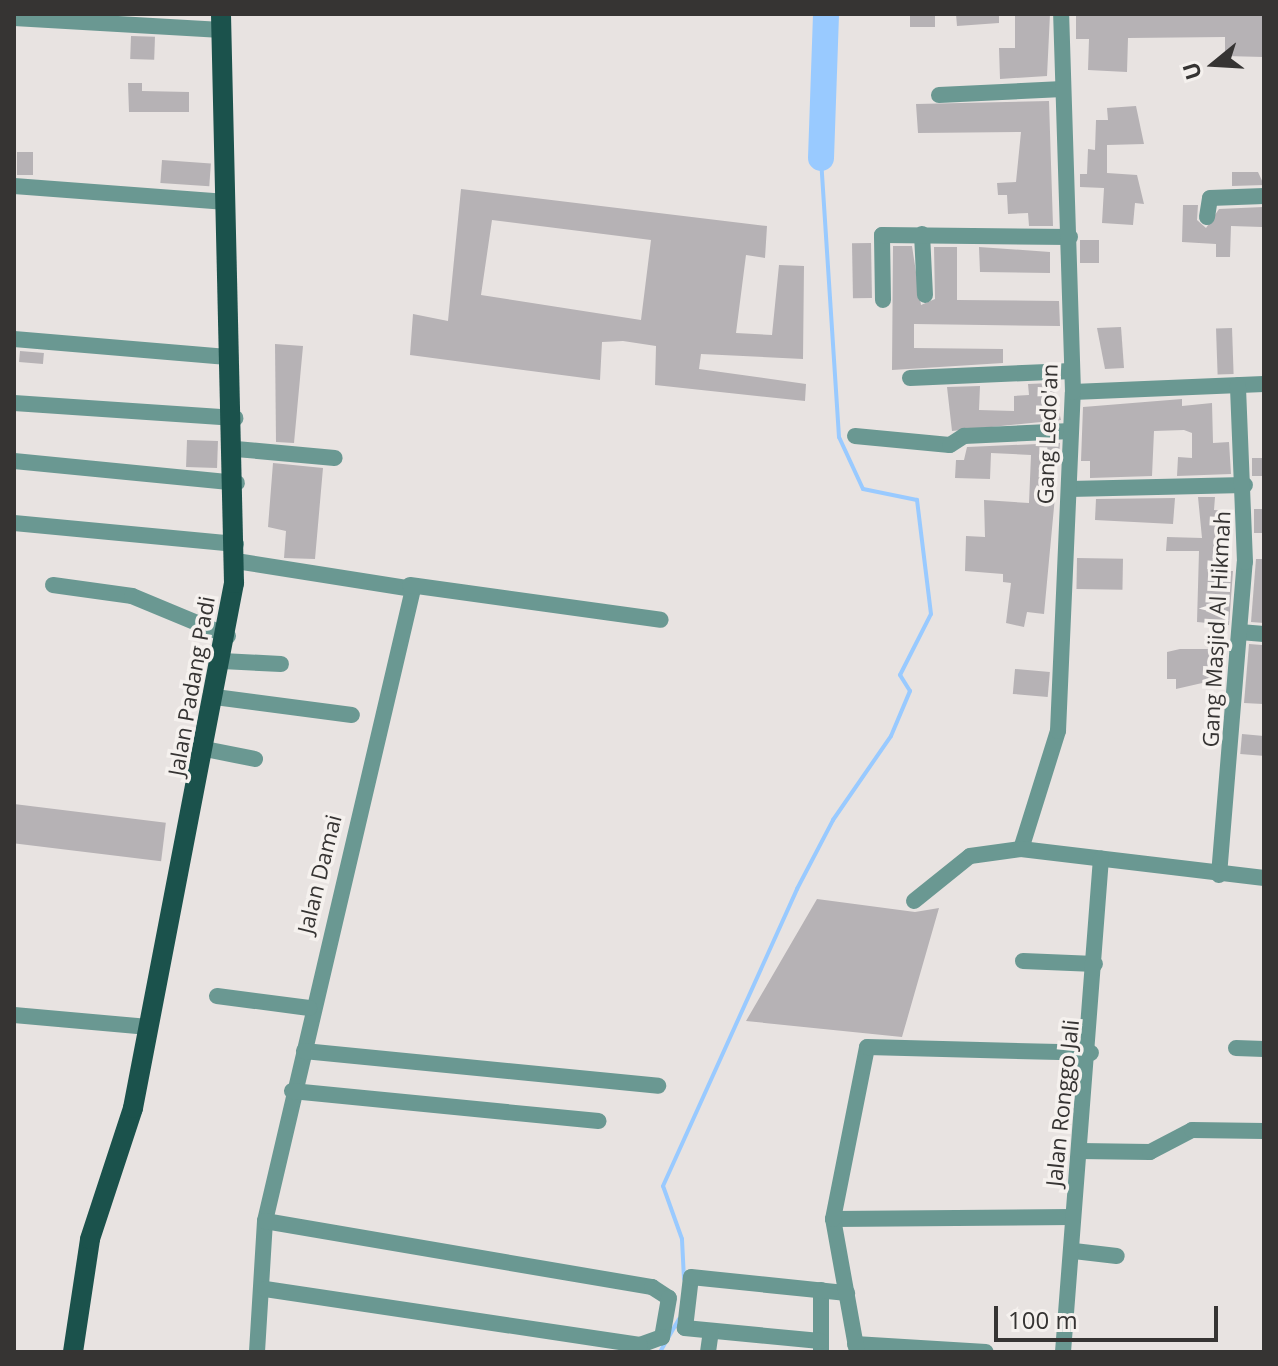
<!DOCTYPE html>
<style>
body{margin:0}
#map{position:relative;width:1278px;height:1366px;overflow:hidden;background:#e8e3e1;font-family:"Open Sans",sans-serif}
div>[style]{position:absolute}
.stream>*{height:4px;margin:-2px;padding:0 2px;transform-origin:2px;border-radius:2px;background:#99caff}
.river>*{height:26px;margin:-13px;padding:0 13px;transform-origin:13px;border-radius:13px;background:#99caff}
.building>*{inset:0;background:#b6b2b5;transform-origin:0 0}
.minor>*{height:16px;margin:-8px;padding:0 8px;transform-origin:8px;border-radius:8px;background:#6a9892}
.major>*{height:20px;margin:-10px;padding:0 10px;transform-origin:10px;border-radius:10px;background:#1b524c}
span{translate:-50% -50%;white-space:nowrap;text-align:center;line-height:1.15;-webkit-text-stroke:7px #f5f1ee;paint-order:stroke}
.street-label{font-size:22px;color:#363433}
.frame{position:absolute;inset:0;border:16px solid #363433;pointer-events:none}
.north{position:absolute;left:1174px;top:24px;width:80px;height:80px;-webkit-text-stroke:6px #f5f1ee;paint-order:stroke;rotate:252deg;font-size:22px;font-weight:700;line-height:32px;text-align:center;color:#363433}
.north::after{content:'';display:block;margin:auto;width:28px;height:36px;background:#363433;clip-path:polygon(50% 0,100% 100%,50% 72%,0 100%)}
.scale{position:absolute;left:994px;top:1306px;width:224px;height:36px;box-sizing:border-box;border:4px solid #363433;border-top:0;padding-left:10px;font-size:24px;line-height:28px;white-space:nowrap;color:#363433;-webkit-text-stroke:6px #f5f1ee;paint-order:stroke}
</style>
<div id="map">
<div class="stream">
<div style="left:684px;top:1279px;width:40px;rotate:-92.9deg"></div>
<div style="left:682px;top:1239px;width:56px;rotate:-109.7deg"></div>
<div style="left:663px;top:1186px;width:326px;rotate:-65.7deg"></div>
<div style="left:797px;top:889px;width:78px;rotate:-62.4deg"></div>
<div style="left:833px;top:820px;width:102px;rotate:-55.4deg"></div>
<div style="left:891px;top:736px;width:49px;rotate:-67.1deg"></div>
<div style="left:910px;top:691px;width:19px;rotate:-122deg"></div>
<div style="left:900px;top:675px;width:68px;rotate:-63.1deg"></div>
<div style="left:931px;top:614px;width:115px;rotate:-97deg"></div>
<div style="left:917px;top:500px;width:55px;rotate:-168.5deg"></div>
<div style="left:863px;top:489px;width:57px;rotate:-114.8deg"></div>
<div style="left:839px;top:437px;width:280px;rotate:-93.7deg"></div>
<div style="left:660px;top:1352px;width:38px;rotate:-60deg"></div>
</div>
<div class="river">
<div style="left:821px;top:158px;width:144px;rotate:-88deg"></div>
</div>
<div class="building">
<div style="left:910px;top:14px;width:25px;height:13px"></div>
<div style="clip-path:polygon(956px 14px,999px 14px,999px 23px,957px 26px)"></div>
<div style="clip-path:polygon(1015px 14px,1050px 14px,1047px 76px,1000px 79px,999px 48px,1015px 48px)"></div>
<div style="clip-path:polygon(1076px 14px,1264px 16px,1264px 57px,1225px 56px,1225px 37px,1128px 38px,1127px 72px,1088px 70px,1089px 39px,1076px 39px)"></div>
<div style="left:131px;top:36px;width:24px;height:23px;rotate:2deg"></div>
<div style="clip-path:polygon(128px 83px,142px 83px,142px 91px,189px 92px,189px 112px,129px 112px)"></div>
<div style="clip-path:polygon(1049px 101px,1053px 226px,1029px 226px,1028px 213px,1008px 214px,1007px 195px,998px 195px,997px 183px,1016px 182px,1021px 132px,918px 133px,916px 104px)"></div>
<div style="clip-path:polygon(1136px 106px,1144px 144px,1107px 145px,1107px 173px,1137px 175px,1144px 204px,1135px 203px,1133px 225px,1102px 223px,1104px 188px,1080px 187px,1080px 174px,1087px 174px,1088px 149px,1095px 150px,1096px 120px,1108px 120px,1107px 108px)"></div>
<div style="left:17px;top:152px;width:16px;height:23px"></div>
<div style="left:162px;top:160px;width:49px;height:23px;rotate:4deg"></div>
<div style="clip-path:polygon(1232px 172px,1258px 172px,1264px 185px,1232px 186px)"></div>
<div style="clip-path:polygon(evenodd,461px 189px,767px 226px,765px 258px,746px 255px,736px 333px,772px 335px,779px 265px,804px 266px,803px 359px,701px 354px,699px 369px,806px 384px,805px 401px,655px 385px,656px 346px,623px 341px,602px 342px,600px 380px,410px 355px,413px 314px,448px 321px,461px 189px,492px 220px,651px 240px,641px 320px,481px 295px,492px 220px)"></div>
<div style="clip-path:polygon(1183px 205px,1198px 205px,1197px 220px,1206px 228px,1219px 209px,1263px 207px,1262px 227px,1231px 226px,1230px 257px,1216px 257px,1216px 244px,1182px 242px)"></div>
<div style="left:1080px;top:240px;width:19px;height:23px"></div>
<div style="left:871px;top:243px;width:55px;height:19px;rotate:89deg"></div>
<div style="clip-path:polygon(893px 246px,912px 246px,921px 305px,935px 299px,934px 247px,957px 247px,957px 300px,1059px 301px,1060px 326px,914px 324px,914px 348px,1003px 349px,1003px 363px,892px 370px)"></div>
<div style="clip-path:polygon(979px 247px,1050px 252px,1050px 273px,980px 272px)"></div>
<div style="clip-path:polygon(1121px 327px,1124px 368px,1105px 369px,1097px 328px)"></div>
<div style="left:1232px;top:328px;width:46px;height:16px;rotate:88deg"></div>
<div style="clip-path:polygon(275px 344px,303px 346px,294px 443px,276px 442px)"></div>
<div style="left:20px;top:351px;width:24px;height:11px;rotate:5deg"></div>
<div style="clip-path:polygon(1052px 383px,1061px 420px,952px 431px,947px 387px,980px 386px,979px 410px,1014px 411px,1014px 396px,1029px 395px,1028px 384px)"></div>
<div style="clip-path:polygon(1182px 399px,1182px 406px,1212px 403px,1213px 443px,1229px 442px,1231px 474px,1177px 476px,1178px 457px,1192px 458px,1192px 433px,1184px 430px,1154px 431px,1152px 476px,1090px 478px,1090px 461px,1081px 461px,1083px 407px)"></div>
<div style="left:187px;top:440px;width:31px;height:27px;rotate:2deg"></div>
<div style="clip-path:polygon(1060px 443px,1044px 614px,1027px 612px,1024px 627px,1006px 623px,1011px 583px,1003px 582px,1003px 574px,965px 571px,966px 536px,985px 537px,984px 500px,1029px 503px,1031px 455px,991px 453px,990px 479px,955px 478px,956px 460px,964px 460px,967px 447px)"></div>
<div style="left:1252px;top:458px;width:12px;height:18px"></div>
<div style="clip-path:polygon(273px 463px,323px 468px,315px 559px,284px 558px,286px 531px,268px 527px)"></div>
<div style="clip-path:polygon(1198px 497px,1215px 497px,1214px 510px,1232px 511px,1233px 528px,1219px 528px,1218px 571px,1233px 571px,1229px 625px,1197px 622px,1199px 551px,1166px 551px,1167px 537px,1202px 538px)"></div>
<div style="clip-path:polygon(1175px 498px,1173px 524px,1095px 520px,1096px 499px)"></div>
<div style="left:1254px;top:509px;width:10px;height:24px"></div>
<div style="left:1077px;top:558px;width:46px;height:31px;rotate:1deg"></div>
<div style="clip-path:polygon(1256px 559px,1264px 559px,1264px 623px,1251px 622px)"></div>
<div style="clip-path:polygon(1249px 644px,1262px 645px,1263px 704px,1244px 703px)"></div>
<div style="clip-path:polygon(1180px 649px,1227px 649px,1224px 678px,1176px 689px,1176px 679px,1167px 679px,1167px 652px)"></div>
<div style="left:1015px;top:669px;width:35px;height:25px;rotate:5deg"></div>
<div style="left:1242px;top:734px;width:22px;height:20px;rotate:5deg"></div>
<div style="left:14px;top:804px;width:153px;height:39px;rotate:7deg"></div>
<div style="clip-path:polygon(817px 899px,915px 912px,939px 908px,902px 1037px,746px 1021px)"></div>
</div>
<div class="minor">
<div style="left:14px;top:18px;width:208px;rotate:3.3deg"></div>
<div style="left:939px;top:95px;width:124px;rotate:-2.8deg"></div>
<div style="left:14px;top:186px;width:213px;rotate:4.3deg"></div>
<div style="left:1207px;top:217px;width:19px;rotate:-81deg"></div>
<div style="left:1210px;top:198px;width:54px;rotate:-2.1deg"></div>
<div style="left:922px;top:234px;width:61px;rotate:87.2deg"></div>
<div style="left:883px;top:300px;width:65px;rotate:-90.9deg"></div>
<div style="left:882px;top:235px;width:188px;rotate:0.6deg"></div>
<div style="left:14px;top:339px;width:217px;rotate:4.8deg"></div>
<div style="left:910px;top:378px;width:162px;rotate:-2.5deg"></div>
<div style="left:1073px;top:392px;width:191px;rotate:-2.4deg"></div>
<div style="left:14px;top:403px;width:222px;rotate:3.9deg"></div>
<div style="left:855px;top:436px;width:95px;rotate:5.4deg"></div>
<div style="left:950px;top:445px;width:17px;rotate:-33deg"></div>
<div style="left:964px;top:436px;width:107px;rotate:-2.7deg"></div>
<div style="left:236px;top:449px;width:99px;rotate:5.2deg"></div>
<div style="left:14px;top:461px;width:224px;rotate:5.6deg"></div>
<div style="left:1069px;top:489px;width:176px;rotate:-1.3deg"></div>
<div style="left:14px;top:523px;width:223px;rotate:5.4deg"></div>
<div style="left:236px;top:561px;width:179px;rotate:9deg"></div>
<div style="left:413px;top:589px;width:649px;rotate:103.18deg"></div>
<div style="left:265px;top:1221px;width:131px;rotate:93.5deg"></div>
<div style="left:53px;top:585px;width:80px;rotate:7.9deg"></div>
<div style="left:132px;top:596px;width:104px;rotate:22.6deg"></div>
<div style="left:410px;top:585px;width:253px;rotate:7.9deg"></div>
<div style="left:1240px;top:632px;width:24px;rotate:5deg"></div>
<div style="left:222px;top:661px;width:59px;rotate:2.9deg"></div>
<div style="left:215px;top:697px;width:138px;rotate:7.5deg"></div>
<div style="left:205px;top:749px;width:51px;rotate:11.3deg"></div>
<div style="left:1021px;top:849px;width:124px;rotate:-72.6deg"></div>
<div style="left:1058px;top:731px;width:339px;rotate:-87.5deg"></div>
<div style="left:1073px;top:392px;width:378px;rotate:-91.8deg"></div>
<div style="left:1219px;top:875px;width:314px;rotate:-85.3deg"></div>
<div style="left:1245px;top:562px;width:177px;rotate:-92.3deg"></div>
<div style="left:914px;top:901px;width:72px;rotate:-38.8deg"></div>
<div style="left:970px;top:856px;width:51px;rotate:-7.8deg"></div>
<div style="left:1021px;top:849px;width:245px;rotate:6.8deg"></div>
<div style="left:1023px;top:961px;width:72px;rotate:2.4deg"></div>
<div style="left:217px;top:996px;width:93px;rotate:7.4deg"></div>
<div style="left:14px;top:1015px;width:135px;rotate:5.1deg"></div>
<div style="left:1236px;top:1048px;width:28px;rotate:2deg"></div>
<div style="left:304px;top:1051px;width:356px;rotate:5.6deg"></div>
<div style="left:292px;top:1091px;width:308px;rotate:5.6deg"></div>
<div style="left:1080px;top:1151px;width:70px;rotate:0.8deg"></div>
<div style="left:1150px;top:1152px;width:47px;rotate:-27.6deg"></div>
<div style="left:1192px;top:1130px;width:72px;rotate:0.8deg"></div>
<div style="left:833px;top:1219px;width:240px;rotate:-0.5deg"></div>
<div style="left:265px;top:1221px;width:393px;rotate:9.7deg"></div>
<div style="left:652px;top:1287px;width:20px;rotate:33deg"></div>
<div style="left:669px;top:1298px;width:40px;rotate:100deg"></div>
<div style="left:662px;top:1337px;width:23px;rotate:160deg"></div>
<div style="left:640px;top:1345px;width:379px;rotate:-171.5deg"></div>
<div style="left:1074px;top:1251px;width:43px;rotate:6.6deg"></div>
<div style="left:821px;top:1290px;width:62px;rotate:90deg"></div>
<div style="left:820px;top:1341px;width:136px;rotate:-174.5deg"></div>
<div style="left:685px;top:1328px;width:51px;rotate:-83.3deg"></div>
<div style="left:691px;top:1277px;width:157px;rotate:5.9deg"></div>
<div style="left:855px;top:1344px;width:131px;rotate:3.5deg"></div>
<div style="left:708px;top:1352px;width:21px;rotate:-82deg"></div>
<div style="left:857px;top:1352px;width:135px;rotate:-100.2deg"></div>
<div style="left:833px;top:1219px;width:175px;rotate:-78.8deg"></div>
<div style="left:867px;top:1047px;width:224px;rotate:1.5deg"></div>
<div style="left:1063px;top:1352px;width:495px;rotate:-85.6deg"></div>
</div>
<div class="major">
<div style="left:73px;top:1352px;width:114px;rotate:-81.4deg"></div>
<div style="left:90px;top:1239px;width:138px;rotate:-71.8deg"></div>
<div style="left:133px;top:1108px;width:535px;rotate:-79.11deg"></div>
<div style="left:234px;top:583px;width:569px;rotate:-91.31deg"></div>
</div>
<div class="street-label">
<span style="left:1047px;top:434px;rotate:-88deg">Gang Ledo'an</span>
<span style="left:1216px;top:629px;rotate:-87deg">Gang Masjid Al Hikmah</span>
<span style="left:191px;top:686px;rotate:-80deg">Jalan Padang Padi</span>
<span style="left:319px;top:874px;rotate:-76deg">Jalan Damai</span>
<span style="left:1062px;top:1103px;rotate:-84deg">Jalan Ronggo Jali</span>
</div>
<div class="frame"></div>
<div class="north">U</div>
<div class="scale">100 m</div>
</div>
